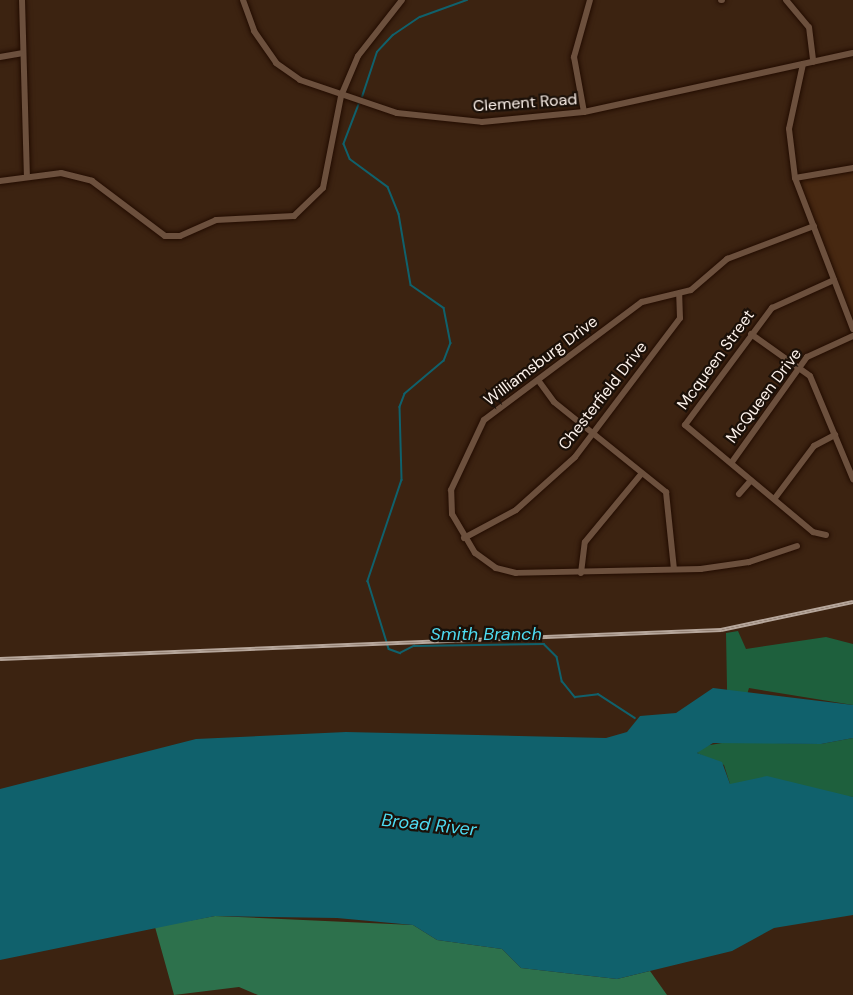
<!DOCTYPE html>
<style>
body{margin:0}
#map{position:relative;width:853px;height:995px;overflow:hidden;background:#3c2311;font-family:"DM Sans",sans-serif}
div>[style]{position:absolute}
.built>*{inset:0;background:#472811}
.green>*{inset:0;background:#1e603d}
.forest>*{inset:0;background:#2d714c}
.water>*{inset:0;background:#10616c}
.stream>*{height:1.5px;margin:-0.75px;padding:0 0.75px;transform-origin:0.75px;border-radius:0.75px;background:#10616c}
.roads{filter:drop-shadow(0 0 2px #220c00) drop-shadow(0 0 2px #220c00)}
.minor>*{height:6px;margin:-3px;padding:0 3px;transform-origin:3px;border-radius:3px;background:#6c503d}
.rail>*{height:4px;margin-top:-2px;transform-origin:0;background:repeating-linear-gradient(90deg,#1b1008 0 4.5px,#b6a69b 0 9px);box-sizing:border-box;border-block:2px solid #b6a69b}
span{translate:-50% -50%;white-space:nowrap;text-align:center;line-height:1.15;-webkit-text-stroke:4.5px #1b1008;paint-order:stroke}
.street-label{font-size:16px;color:#fdf2eb}
.water-label{font-size:18px;color:#4edbf1;font-style:italic}
</style>
<div id="map">
<div class="built">
<div style="clip-path:polygon(853px 168px,853px 329px,795px 178px)"></div>
</div>
<div class="green">
<div style="clip-path:polygon(738px 631px,746px 649px,826px 637px,853px 644px,853px 705px,749px 688px,733px 742px,821px 744px,853px 738px,853px 797px,730px 784px,724px 765px,697px 753px,704px 746px,728px 742px,726px 633px)"></div>
</div>
<div class="forest">
<div style="clip-path:polygon(215px 916px,413px 925px,437px 940px,502px 949px,521px 968px,617px 979px,650px 971px,667px 995px,258px 995px,239px 987px,174px 995px,155px 927px)"></div>
</div>
<div class="water">
<div style="clip-path:polygon(713px 688px,853px 705px,853px 738px,821px 744px,713px 743px,697px 753px,722px 762px,730px 784px,767px 776px,853px 797px,853px 915px,774px 928px,732px 951px,617px 979px,521px 968px,502px 949px,437px 940px,413px 925px,337px 918px,215px 916px,0 960px,0 789px,196px 739px,346px 732px,606px 738px,627px 732px,640px 716px,676px 713px)"></div>
</div>
<div class="stream">
<div style="left:362px;top:97px;width:47px;rotate:-71.6deg"></div>
<div style="left:377px;top:52px;width:23px;rotate:-47deg"></div>
<div style="left:393px;top:35px;width:32px;rotate:-34deg"></div>
<div style="left:420px;top:17px;width:50px;rotate:-19.9deg"></div>
<div style="left:360px;top:102px;width:45px;rotate:110.9deg"></div>
<div style="left:344px;top:144px;width:16px;rotate:68deg"></div>
<div style="left:350px;top:159px;width:47px;rotate:36.4deg"></div>
<div style="left:388px;top:187px;width:29px;rotate:68deg"></div>
<div style="left:399px;top:214px;width:72px;rotate:80.4deg"></div>
<div style="left:411px;top:285px;width:40px;rotate:34.9deg"></div>
<div style="left:444px;top:308px;width:36px;rotate:79deg"></div>
<div style="left:451px;top:343px;width:19px;rotate:111deg"></div>
<div style="left:444px;top:361px;width:51px;rotate:139.8deg"></div>
<div style="left:405px;top:394px;width:14px;rotate:111deg"></div>
<div style="left:400px;top:407px;width:73px;rotate:88.4deg"></div>
<div style="left:402px;top:480px;width:107px;rotate:108.6deg"></div>
<div style="left:368px;top:581px;width:71px;rotate:72.8deg"></div>
<div style="left:389px;top:649px;width:12px;rotate:20deg"></div>
<div style="left:400px;top:653px;width:16px;rotate:-27deg"></div>
<div style="left:414px;top:646px;width:130px;rotate:-0.9deg"></div>
<div style="left:544px;top:644px;width:18px;rotate:45deg"></div>
<div style="left:557px;top:657px;width:25px;rotate:78deg"></div>
<div style="left:562px;top:681px;width:21px;rotate:51deg"></div>
<div style="left:575px;top:697px;width:23px;rotate:-7deg"></div>
<div style="left:598px;top:694px;width:44px;rotate:33deg"></div>
</div>
<div class="roads">
<div class="minor">
<div style="left:22px;top:0;width:174px;rotate:88.4deg"></div>
<div style="left:243px;top:0;width:33px;rotate:70deg"></div>
<div style="left:254px;top:31px;width:39px;rotate:55deg"></div>
<div style="left:276px;top:63px;width:29px;rotate:35deg"></div>
<div style="left:300px;top:80px;width:102px;rotate:18.8deg"></div>
<div style="left:397px;top:113px;width:85px;rotate:6deg"></div>
<div style="left:482px;top:122px;width:102px;rotate:-5.6deg"></div>
<div style="left:584px;top:112px;width:275px;rotate:-12.4deg"></div>
<div style="left:721px;top:0;width:1px"></div>
<div style="left:786px;top:0;width:35px;rotate:50deg"></div>
<div style="left:809px;top:27px;width:35px;rotate:83deg"></div>
<div style="left:0;top:57px;width:22px;rotate:-10deg"></div>
<div style="left:803px;top:64px;width:66px;rotate:102.2deg"></div>
<div style="left:789px;top:129px;width:49px;rotate:83deg"></div>
<div style="left:795px;top:178px;width:162px;rotate:69deg"></div>
<div style="left:584px;top:112px;width:56px;rotate:-100.3deg"></div>
<div style="left:574px;top:57px;width:59px;rotate:-74.3deg"></div>
<div style="left:795px;top:178px;width:59px;rotate:-9.8deg"></div>
<div style="left:0;top:181px;width:62px;rotate:-7.5deg"></div>
<div style="left:61px;top:173px;width:32px;rotate:14deg"></div>
<div style="left:92px;top:181px;width:91px;rotate:37deg"></div>
<div style="left:165px;top:236px;width:15px"></div>
<div style="left:180px;top:236px;width:39px;rotate:-24deg"></div>
<div style="left:216px;top:220px;width:78px;rotate:-2.9deg"></div>
<div style="left:294px;top:216px;width:40px;rotate:-44deg"></div>
<div style="left:323px;top:188px;width:94px;rotate:-78.9deg"></div>
<div style="left:341px;top:96px;width:43px;rotate:-67deg"></div>
<div style="left:358px;top:56px;width:71px;rotate:-51.8deg"></div>
<div style="left:751px;top:334px;width:72px;rotate:35.4deg"></div>
<div style="left:810px;top:376px;width:112px;rotate:67.3deg"></div>
<div style="left:538px;top:380px;width:27px;rotate:54deg"></div>
<div style="left:554px;top:402px;width:144px;rotate:38.8deg"></div>
<div style="left:666px;top:492px;width:77px;rotate:84.1deg"></div>
<div style="left:732px;top:462px;width:129px;rotate:-54.5deg"></div>
<div style="left:807px;top:357px;width:51px;rotate:-24.5deg"></div>
<div style="left:739px;top:494px;width:18px;rotate:-49deg"></div>
<div style="left:775px;top:498px;width:65px;rotate:-53.1deg"></div>
<div style="left:814px;top:446px;width:24px;rotate:-28deg"></div>
<div style="left:826px;top:535px;width:13px;rotate:-167deg"></div>
<div style="left:813px;top:532px;width:167px;rotate:-140.1deg"></div>
<div style="left:685px;top:425px;width:146px;rotate:-53.4deg"></div>
<div style="left:772px;top:308px;width:68px;rotate:-24.3deg"></div>
<div style="left:464px;top:538px;width:59px;rotate:-28.3deg"></div>
<div style="left:516px;top:510px;width:79px;rotate:-41.9deg"></div>
<div style="left:575px;top:457px;width:174px;rotate:-52.9deg"></div>
<div style="left:680px;top:318px;width:24px;rotate:-92deg"></div>
<div style="left:797px;top:546px;width:51px;rotate:161.6deg"></div>
<div style="left:749px;top:562px;width:49px;rotate:171.7deg"></div>
<div style="left:701px;top:569px;width:185px;rotate:178.8deg"></div>
<div style="left:516px;top:573px;width:21px;rotate:-166deg"></div>
<div style="left:496px;top:568px;width:26px;rotate:-144deg"></div>
<div style="left:475px;top:553px;width:45px;rotate:-120.5deg"></div>
<div style="left:452px;top:514px;width:24px;rotate:-92deg"></div>
<div style="left:451px;top:490px;width:77px;rotate:-64.8deg"></div>
<div style="left:484px;top:420px;width:197px;rotate:-36.8deg"></div>
<div style="left:642px;top:302px;width:50px;rotate:-13.8deg"></div>
<div style="left:691px;top:290px;width:48px;rotate:-40.7deg"></div>
<div style="left:727px;top:259px;width:93px;rotate:-20.8deg"></div>
<div style="left:581px;top:573px;width:31px;rotate:-83deg"></div>
<div style="left:585px;top:542px;width:89px;rotate:-50.4deg"></div>
</div>
</div>
<div class="rail">
<div style="left:0;top:659px;width:722px;rotate:-2.3deg"></div>
<div style="left:721px;top:630px;width:135px;rotate:-12deg"></div>
</div>
<div class="street-label">
<span style="left:525px;top:103px;rotate:-4deg">Clement Road</span>
<span style="left:716px;top:360px;rotate:-54deg">Mcqueen Street</span>
<span style="left:541px;top:361px;rotate:-37deg">Williamsburg Drive</span>
<span style="left:603px;top:396px;rotate:-52deg">Chesterfield Drive</span>
<span style="left:764px;top:396px;rotate:-53deg">McQueen Drive</span>
</div>
<div class="water-label">
<span style="left:486px;top:634px">Smith Branch</span>
<span style="left:429px;top:825px;rotate:6deg">Broad River</span>
</div>
</div>
